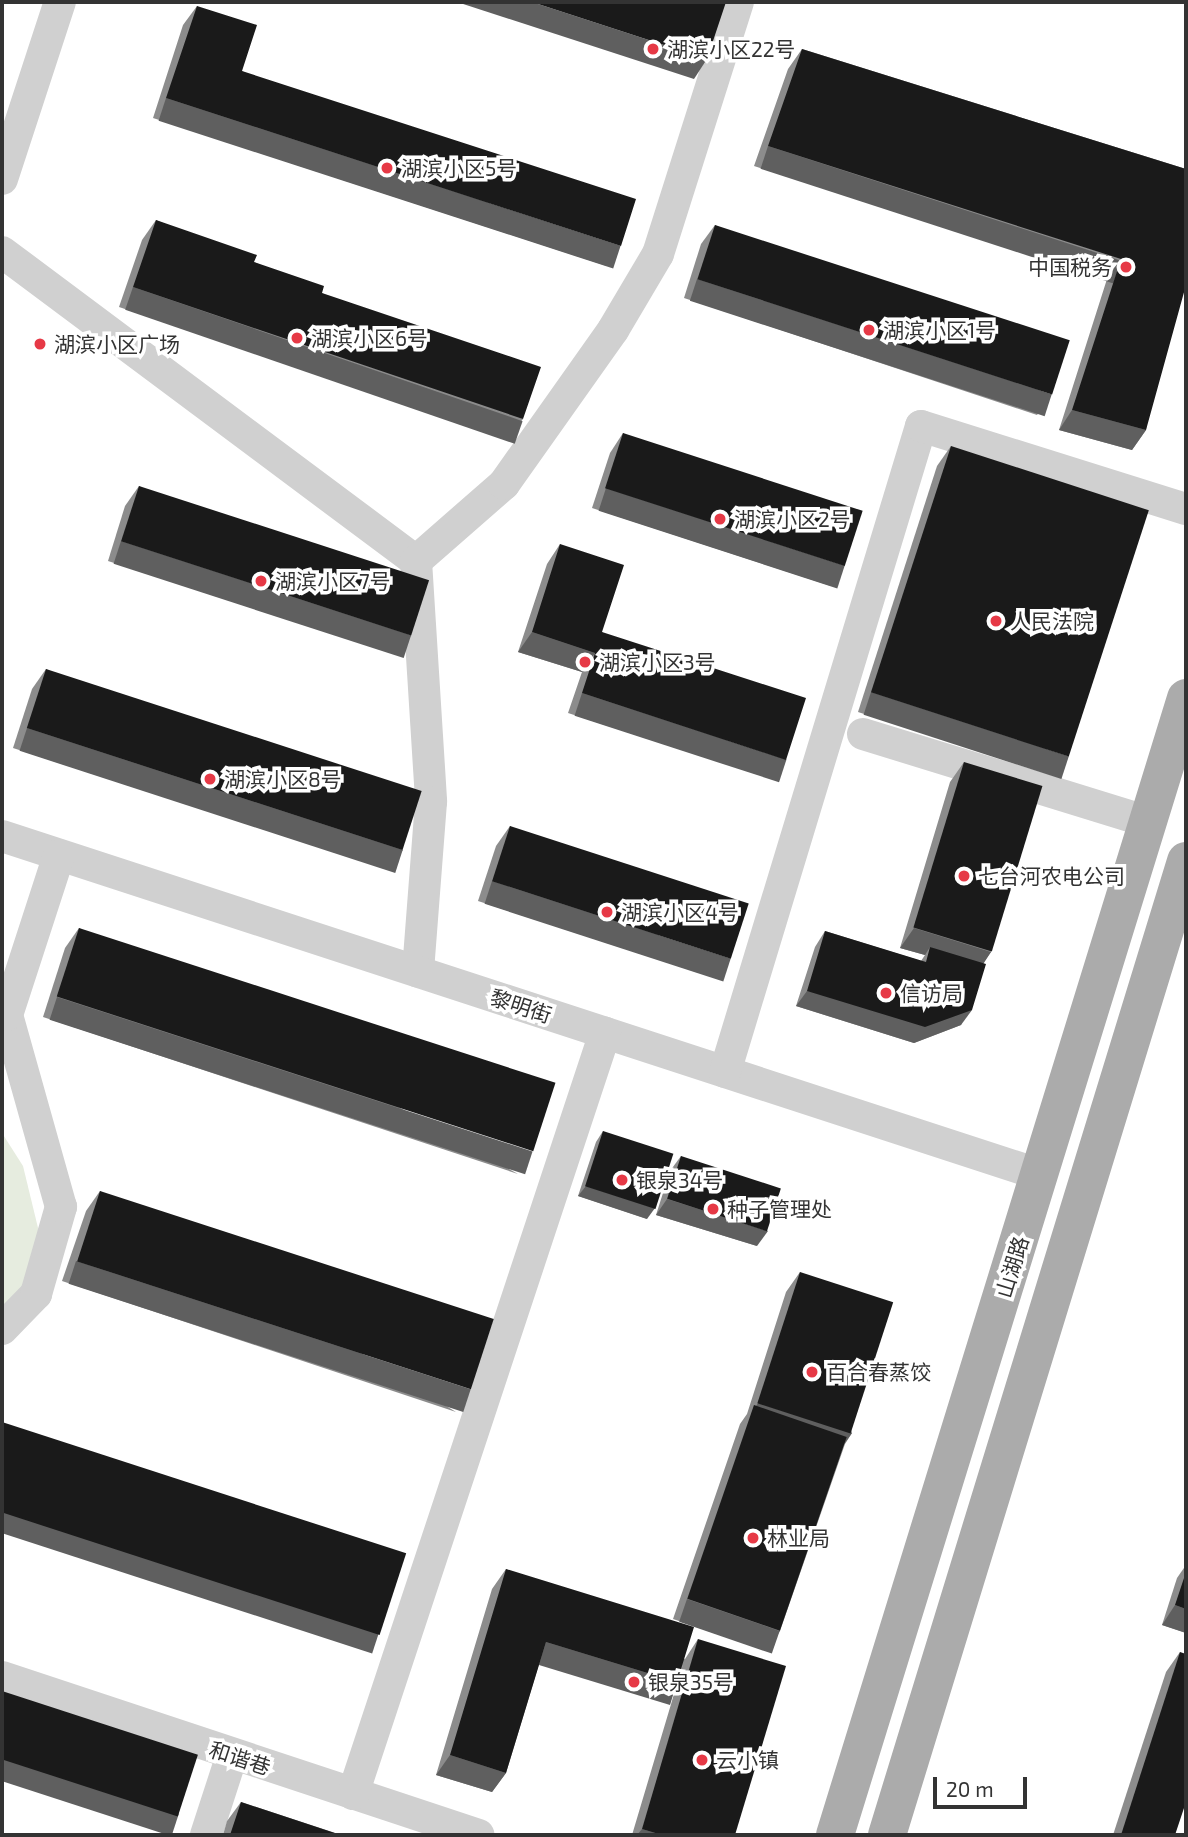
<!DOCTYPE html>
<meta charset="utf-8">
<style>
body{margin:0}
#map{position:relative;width:1188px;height:1837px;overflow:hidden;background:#fff;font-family:"Exo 2","Noto Sans SC",sans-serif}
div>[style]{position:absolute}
.green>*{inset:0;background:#e6ecdf}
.minor>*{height:32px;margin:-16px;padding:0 16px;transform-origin:16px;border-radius:16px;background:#d0d0d0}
.primary>*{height:38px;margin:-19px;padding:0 19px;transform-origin:19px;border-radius:19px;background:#ababab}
.wall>*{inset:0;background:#8c8c8c}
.shaded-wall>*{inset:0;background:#5f5f5f;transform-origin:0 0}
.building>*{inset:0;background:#1a1a1a;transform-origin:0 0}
.dots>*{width:19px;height:19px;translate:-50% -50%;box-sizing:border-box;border:4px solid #fff;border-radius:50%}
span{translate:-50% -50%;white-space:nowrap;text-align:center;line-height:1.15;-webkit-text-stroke:7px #fff;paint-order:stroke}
.poi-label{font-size:21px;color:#333}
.left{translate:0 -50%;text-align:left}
.right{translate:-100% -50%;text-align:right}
.street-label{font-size:21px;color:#333}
.frame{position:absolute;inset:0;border:4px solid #333;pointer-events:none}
.scale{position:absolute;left:933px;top:1777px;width:94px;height:32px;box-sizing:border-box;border:4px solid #333;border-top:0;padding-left:9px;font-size:21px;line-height:24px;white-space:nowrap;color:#333;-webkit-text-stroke:5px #fff;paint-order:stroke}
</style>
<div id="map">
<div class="green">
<div style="clip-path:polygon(2px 1133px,23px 1166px,39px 1232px,35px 1273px,2px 1310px)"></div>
</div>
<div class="minor">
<div style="left:2px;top:179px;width:186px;rotate:-71.9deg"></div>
<div style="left:2px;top:252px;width:517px;rotate:36.74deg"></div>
<div style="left:416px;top:561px;width:241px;rotate:86.4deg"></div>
<div style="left:431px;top:802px;width:170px;rotate:94.4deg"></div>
<div style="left:416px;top:561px;width:117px;rotate:-41.2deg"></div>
<div style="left:504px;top:484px;width:189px;rotate:-54.7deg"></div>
<div style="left:613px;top:330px;width:88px;rotate:-59.4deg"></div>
<div style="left:658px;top:254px;width:264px;rotate:-72.4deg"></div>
<div style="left:863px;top:734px;width:299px;rotate:17.1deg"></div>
<div style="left:2px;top:836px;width:1093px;rotate:18.07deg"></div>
<div style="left:725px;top:1072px;width:675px;rotate:-73.12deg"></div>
<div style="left:921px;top:426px;width:278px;rotate:17.4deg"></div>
<div style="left:2px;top:1329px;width:49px;rotate:-45.8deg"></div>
<div style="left:36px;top:1294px;width:91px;rotate:-74deg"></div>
<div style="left:61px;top:1207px;width:199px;rotate:-105.7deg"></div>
<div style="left:7px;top:1015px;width:168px;rotate:-72deg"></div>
<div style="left:2px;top:1677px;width:502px;rotate:18.33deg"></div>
<div style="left:353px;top:1794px;width:802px;rotate:-71.68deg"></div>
<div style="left:206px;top:1835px;width:84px;rotate:-72deg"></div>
</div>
<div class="primary">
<div style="left:835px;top:1835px;width:1190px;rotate:-72.84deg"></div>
<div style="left:887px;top:1835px;width:1019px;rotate:-72.93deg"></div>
</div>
<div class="wall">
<div style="clip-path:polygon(197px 6px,242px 71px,607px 266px,153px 118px,183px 25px)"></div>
<div style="clip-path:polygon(802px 49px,1186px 169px,1146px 430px,1132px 450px,1059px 430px,1107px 279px,754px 166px,788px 69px)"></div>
<div style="clip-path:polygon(156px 220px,254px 262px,322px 293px,523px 419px,509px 438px,119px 307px,142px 240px)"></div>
<div style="clip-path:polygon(715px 225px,1051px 396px,1037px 415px,684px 298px,701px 244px)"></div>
<div style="clip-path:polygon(623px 433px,831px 586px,592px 508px,610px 453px)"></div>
<div style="clip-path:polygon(951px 446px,1055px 776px,858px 712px,937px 466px)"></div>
<div style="clip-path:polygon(139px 486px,411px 636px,397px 655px,108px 561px,125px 506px)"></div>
<div style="clip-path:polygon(560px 544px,602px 632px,772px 779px,568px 713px,582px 672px,518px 652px,547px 564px)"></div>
<div style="clip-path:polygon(46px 669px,403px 850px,389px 870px,13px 748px,32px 689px)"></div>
<div style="clip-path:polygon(964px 762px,991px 952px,983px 963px,961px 1025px,914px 1043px,796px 1006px,815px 947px,825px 931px,921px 961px,925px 955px,900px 948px,950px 782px)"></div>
<div style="clip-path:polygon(510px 826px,718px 979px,478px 901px,496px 846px)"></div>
<div style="clip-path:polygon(79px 928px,518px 1174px,43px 1017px,65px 948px)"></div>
<div style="clip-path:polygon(603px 1131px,647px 1219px,578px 1196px,596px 1142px)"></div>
<div style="clip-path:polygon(681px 1156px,757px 1246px,656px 1215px,670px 1171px)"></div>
<div style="clip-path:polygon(100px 1191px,456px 1412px,62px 1281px,86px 1211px)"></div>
<div style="clip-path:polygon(800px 1272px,852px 1433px,845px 1444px,780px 1631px,767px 1651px,673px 1619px,740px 1424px,747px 1414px,786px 1292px)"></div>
<div style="clip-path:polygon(1186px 1565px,1186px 1633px,1162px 1625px,1177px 1578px)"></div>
<div style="clip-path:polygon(506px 1569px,685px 1659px,698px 1639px,735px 1835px,632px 1835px,683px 1664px,677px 1682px,664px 1702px,539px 1664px,506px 1773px,492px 1792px,436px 1775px,492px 1589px)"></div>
<div style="clip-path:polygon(1180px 1652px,1175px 1835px,1113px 1835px,1166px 1672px)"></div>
<div style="clip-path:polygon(241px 1802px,341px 1835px,223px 1835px,227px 1821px)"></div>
</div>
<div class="shaded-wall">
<div style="clip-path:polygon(457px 2px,532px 2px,707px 59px,694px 79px)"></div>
<div style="left:166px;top:98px;width:478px;height:24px;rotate:18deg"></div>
<div style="left:768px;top:146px;width:371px;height:24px;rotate:18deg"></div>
<div style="left:697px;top:279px;width:373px;height:23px;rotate:18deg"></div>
<div style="left:133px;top:287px;width:412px;height:24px;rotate:19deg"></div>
<div style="clip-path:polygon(1072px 410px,1146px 430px,1132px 450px,1059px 430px)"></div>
<div style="left:606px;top:488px;width:251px;height:24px;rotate:18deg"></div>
<div style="left:121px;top:541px;width:305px;height:24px;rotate:18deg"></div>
<div style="clip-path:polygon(532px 632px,595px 653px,582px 672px,518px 652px)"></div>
<div style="left:871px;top:692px;width:208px;height:24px;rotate:18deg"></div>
<div style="left:582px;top:693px;width:215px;height:24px;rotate:18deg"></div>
<div style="left:27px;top:728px;width:395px;height:24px;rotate:18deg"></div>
<div style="left:492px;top:881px;width:251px;height:24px;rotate:18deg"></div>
<div style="clip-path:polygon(914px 928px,991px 952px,978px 972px,930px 947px,925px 955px,900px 948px)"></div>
<div style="clip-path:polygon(807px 991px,972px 1010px,961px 1025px,914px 1043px,796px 1006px)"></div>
<div style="left:57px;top:997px;width:500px;height:24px;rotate:18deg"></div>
<div style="clip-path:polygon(586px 1186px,655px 1208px,647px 1219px,578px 1196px)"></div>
<div style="clip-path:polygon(667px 1199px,768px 1231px,757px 1246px,656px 1215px)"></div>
<div style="left:76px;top:1261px;width:415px;height:24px;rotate:18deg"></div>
<div style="clip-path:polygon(758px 1403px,852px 1433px,838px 1453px,751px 1414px)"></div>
<div style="left:2px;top:1508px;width:397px;height:24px;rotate:18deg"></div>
<div style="left:687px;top:1599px;width:98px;height:24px;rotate:19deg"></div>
<div style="clip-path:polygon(1175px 1605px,1186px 1609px,1186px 1633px,1162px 1625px)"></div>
<div style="left:546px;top:1642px;width:137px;height:24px;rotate:17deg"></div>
<div style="clip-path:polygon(450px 1755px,506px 1773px,492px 1792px,436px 1775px)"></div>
<div style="left:2px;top:1756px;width:186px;height:24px;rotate:18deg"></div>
<div style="clip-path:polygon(642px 1829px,662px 1835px,637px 1835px)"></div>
</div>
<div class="building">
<div style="clip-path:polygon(532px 2px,726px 2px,707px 59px)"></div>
<div style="clip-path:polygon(197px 6px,257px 25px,242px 71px,636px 199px,621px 246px,166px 98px)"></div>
<div style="clip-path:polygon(802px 49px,1186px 169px,1186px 285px,1146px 430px,1072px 410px,1121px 259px,768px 146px)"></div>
<div style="clip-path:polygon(156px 220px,257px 255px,254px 262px,324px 286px,322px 293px,541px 367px,523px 419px,133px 287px)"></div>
<div style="left:715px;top:225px;width:373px;height:57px;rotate:18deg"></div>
<div style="left:623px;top:433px;width:252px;height:58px;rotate:18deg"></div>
<div style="left:951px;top:446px;width:208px;height:259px;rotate:18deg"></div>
<div style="left:139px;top:486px;width:305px;height:58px;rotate:18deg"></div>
<div style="clip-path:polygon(560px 544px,624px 565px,602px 632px,806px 698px,786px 760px,582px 693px,595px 653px,532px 632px)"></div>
<div style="left:46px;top:669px;width:395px;height:62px;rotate:18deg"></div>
<div style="left:964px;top:762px;width:82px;height:173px;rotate:17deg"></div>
<div style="left:510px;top:826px;width:251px;height:58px;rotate:18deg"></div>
<div style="left:79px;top:928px;width:501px;height:72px;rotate:18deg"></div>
<div style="clip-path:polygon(825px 931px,926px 962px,930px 947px,986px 964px,972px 1010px,925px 1027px,807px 991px)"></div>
<div style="left:603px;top:1131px;width:74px;height:58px;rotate:18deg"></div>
<div style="left:681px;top:1156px;width:105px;height:45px;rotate:18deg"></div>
<div style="left:100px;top:1191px;width:414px;height:74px;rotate:18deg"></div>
<div style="left:800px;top:1272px;width:98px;height:138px;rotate:18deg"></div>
<div style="left:754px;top:1405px;width:98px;height:205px;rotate:19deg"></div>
<div style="left:2px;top:1422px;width:425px;height:86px;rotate:18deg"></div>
<div style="clip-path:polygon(506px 1569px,694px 1627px,677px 1682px,546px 1642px,506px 1773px,450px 1755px)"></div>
<div style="clip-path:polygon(1186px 1572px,1186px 1609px,1175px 1605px)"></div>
<div style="clip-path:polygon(698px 1639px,786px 1666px,735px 1835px,662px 1835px,642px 1829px)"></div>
<div style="clip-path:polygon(1180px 1652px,1186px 1654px,1186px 1802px,1175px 1835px,1121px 1835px)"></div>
<div style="left:2px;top:1691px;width:206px;height:65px;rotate:18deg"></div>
<div style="clip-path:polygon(241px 1802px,341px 1835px,230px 1835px)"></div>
</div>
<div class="dots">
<div style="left:653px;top:49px;background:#e63946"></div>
<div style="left:387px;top:168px;background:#e63946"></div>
<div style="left:1126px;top:267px;background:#e63946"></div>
<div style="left:869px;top:330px;background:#e63946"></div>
<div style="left:297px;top:338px;background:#e63946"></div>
<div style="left:40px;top:344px;background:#e63946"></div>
<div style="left:720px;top:519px;background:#e63946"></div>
<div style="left:261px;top:581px;background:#e63946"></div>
<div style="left:996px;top:621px;background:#e63946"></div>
<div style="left:585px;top:662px;background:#e63946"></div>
<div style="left:210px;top:779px;background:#e63946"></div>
<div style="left:964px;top:876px;background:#e63946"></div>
<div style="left:607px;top:912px;background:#e63946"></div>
<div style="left:886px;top:993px;background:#e63946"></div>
<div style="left:622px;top:1180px;background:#e63946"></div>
<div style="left:713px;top:1209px;background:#e63946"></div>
<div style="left:812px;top:1372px;background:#e63946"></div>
<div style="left:753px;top:1538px;background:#e63946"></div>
<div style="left:634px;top:1682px;background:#e63946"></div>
<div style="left:702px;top:1760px;background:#e63946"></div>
</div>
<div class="poi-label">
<span class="left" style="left:667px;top:49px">湖滨小区22号</span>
<span class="left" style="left:401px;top:168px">湖滨小区5号</span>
<span class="right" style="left:1112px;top:267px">中国税务</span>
<span class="left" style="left:883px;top:330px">湖滨小区1号</span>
<span class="left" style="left:311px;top:338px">湖滨小区6号</span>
<span class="left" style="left:54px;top:344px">湖滨小区广场</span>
<span class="left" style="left:734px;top:519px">湖滨小区2号</span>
<span class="left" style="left:275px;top:581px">湖滨小区7号</span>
<span class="left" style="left:1010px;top:621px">人民法院</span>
<span class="left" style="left:599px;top:662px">湖滨小区3号</span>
<span class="left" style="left:224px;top:779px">湖滨小区8号</span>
<span class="left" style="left:978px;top:876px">七台河农电公司</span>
<span class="left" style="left:621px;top:912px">湖滨小区4号</span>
<span class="left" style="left:900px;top:993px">信访局</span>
<span class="left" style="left:636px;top:1180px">银泉34号</span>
<span class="left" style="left:727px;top:1209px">种子管理处</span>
<span class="left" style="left:826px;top:1372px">百合春蒸饺</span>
<span class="left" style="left:767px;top:1538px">林业局</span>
<span class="left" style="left:648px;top:1682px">银泉35号</span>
<span class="left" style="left:716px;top:1760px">云小镇</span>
</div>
<div class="street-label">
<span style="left:521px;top:1006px;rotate:18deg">黎明街</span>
<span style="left:1012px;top:1267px;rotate:-73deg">山湖路</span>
<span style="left:240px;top:1758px;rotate:18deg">和谐巷</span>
</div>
<div class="frame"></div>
<div class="scale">20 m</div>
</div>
